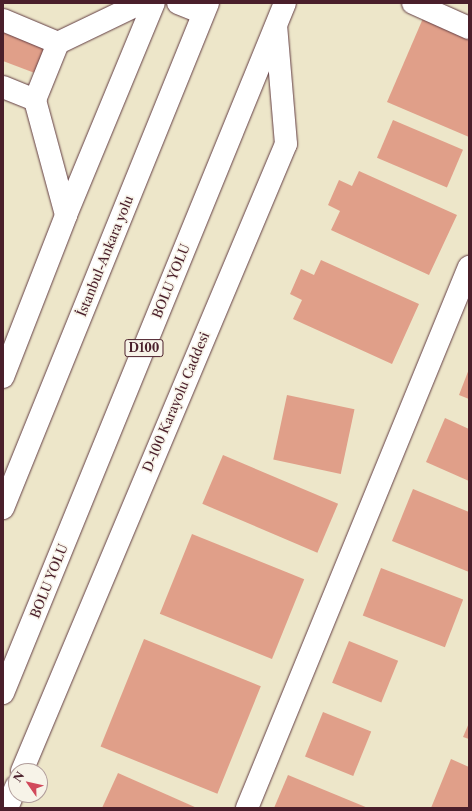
<!DOCTYPE html>
<meta charset="utf-8">
<style>
body{margin:0}
#map{position:relative;width:472px;height:811px;overflow:hidden;background:#ede6c9;font-family:"Libre Caslon Text",serif}
div>[style]{position:absolute}
.building>*{inset:0;background:#e09f89;transform-origin:0 0}
.roads{filter:drop-shadow(0 0 1px #623d43) drop-shadow(0 0 1px #623d43)}
.minor>*{height:22px;margin:-11px;padding:0 11px;transform-origin:11px;border-radius:11px;background:#fff}
.major>*{height:22px;margin:-11px;padding:0 11px;transform-origin:11px;border-radius:11px;background:#fff}
.highway>*{height:22px;margin:-11px;padding:0 11px;transform-origin:11px;border-radius:11px;background:#fff}
span{translate:-50% -50%;white-space:nowrap;text-align:center;line-height:1.15;-webkit-text-stroke:3px #f7f3e8;paint-order:stroke}
.shield-label span{padding:1px 3px;background:#f7f3e8;border:1px solid;border-radius:3px;-webkit-text-stroke-width:0}
.shield-label{font-size:12px;color:#4a1f2b;font-weight:700}
.street-label{font-size:13px;color:#4a1f2b}
.frame{position:absolute;inset:0;border:4px solid #4a1f2b;pointer-events:none}
.north{position:absolute;left:8px;top:763px;width:40px;height:40px;box-sizing:border-box;background:#f7f3e8;border:1px solid #b29e9c;border-radius:50%;rotate:304deg;font-size:11px;font-weight:700;line-height:16px;text-align:center;color:#4a1f2b}
.north::after{content:'';display:block;margin:auto;width:14px;height:18px;background:#d1495b;clip-path:polygon(50% 0,100% 100%,50% 72%,0 100%)}
</style>
<div id="map">
<div class="building">
<div style="clip-path:polygon(424px 16px,469px 35px,469px 137px,387px 102px)"></div>
<div style="clip-path:polygon(3px 25px,52px 45px,40px 75px,3px 61px)"></div>
<div style="left:393px;top:120px;width:76px;height:41px;rotate:23deg"></div>
<div style="clip-path:polygon(359px 171px,457px 215px,429px 275px,331px 230px,340px 211px,328px 205px,339px 180px,352px 186px)"></div>
<div style="clip-path:polygon(321px 260px,419px 304px,392px 364px,293px 319px,302px 300px,290px 294px,301px 269px,314px 275px)"></div>
<div style="clip-path:polygon(469px 369px,469px 399px,459px 395px)"></div>
<div style="left:287px;top:395px;width:69px;height:66px;rotate:12deg"></div>
<div style="clip-path:polygon(445px 418px,469px 429px,469px 481px,426px 462px)"></div>
<div style="left:223px;top:455px;width:125px;height:53px;rotate:23deg"></div>
<div style="clip-path:polygon(413px 489px,469px 512px,469px 572px,392px 541px)"></div>
<div style="left:192px;top:534px;width:121px;height:86px;rotate:22deg"></div>
<div style="left:381px;top:568px;width:88px;height:51px;rotate:21deg"></div>
<div style="left:144px;top:639px;width:126px;height:116px;rotate:22deg"></div>
<div style="left:349px;top:641px;width:53px;height:45px;rotate:22deg"></div>
<div style="left:323px;top:712px;width:52px;height:48px;rotate:22deg"></div>
<div style="clip-path:polygon(469px 723px,469px 739px,463px 737px)"></div>
<div style="clip-path:polygon(451px 759px,469px 767px,469px 808px,431px 808px)"></div>
<div style="clip-path:polygon(118px 773px,197px 808px,102px 808px)"></div>
<div style="clip-path:polygon(288px 775px,368px 808px,274px 808px)"></div>
</div>
<div class="roads">
<div class="minor">
<div style="left:413px;top:3px;width:61px;rotate:24.1deg"></div>
<div style="left:3px;top:20px;width:60px;rotate:22.7deg"></div>
<div style="left:3px;top:87px;width:35px;rotate:22deg"></div>
<div style="left:66px;top:215px;width:119px;rotate:-105.1deg"></div>
<div style="left:35px;top:100px;width:61px;rotate:-68deg"></div>
<div style="left:58px;top:43px;width:92px;rotate:-25.7deg"></div>
<div style="left:3px;top:377px;width:174px;rotate:-68.7deg"></div>
<div style="left:66px;top:215px;width:230px;rotate:-67.5deg"></div>
<div style="left:22px;top:771px;width:680px;rotate:-67.17deg"></div>
<div style="left:286px;top:144px;width:118px;rotate:-94.8deg"></div>
<div style="left:7px;top:808px;width:23px;rotate:-67deg"></div>
<div style="left:247px;top:808px;width:585px;rotate:-67.69deg"></div>
</div>
<div class="major">
<div style="left:178px;top:3px;width:27px;rotate:22deg"></div>
</div>
<div class="highway">
<div style="left:3px;top:508px;width:545px;rotate:-67.91deg"></div>
<div style="left:3px;top:693px;width:745px;rotate:-67.77deg"></div>
</div>
</div>
<div class="shield-label">
<span style="left:144px;top:348px">D100</span>
</div>
<div class="street-label">
<span style="left:105px;top:256px;rotate:-68deg">İstanbul-Ankara yolu</span>
<span style="left:171px;top:281px;rotate:-68deg">BOLU YOLU</span>
<span style="left:176px;top:402px;rotate:-67deg">D-100 Karayolu Caddesi</span>
<span style="left:49px;top:581px;rotate:-68deg">BOLU YOLU</span>
</div>
<div class="frame"></div>
<div class="north">N</div>
</div>
